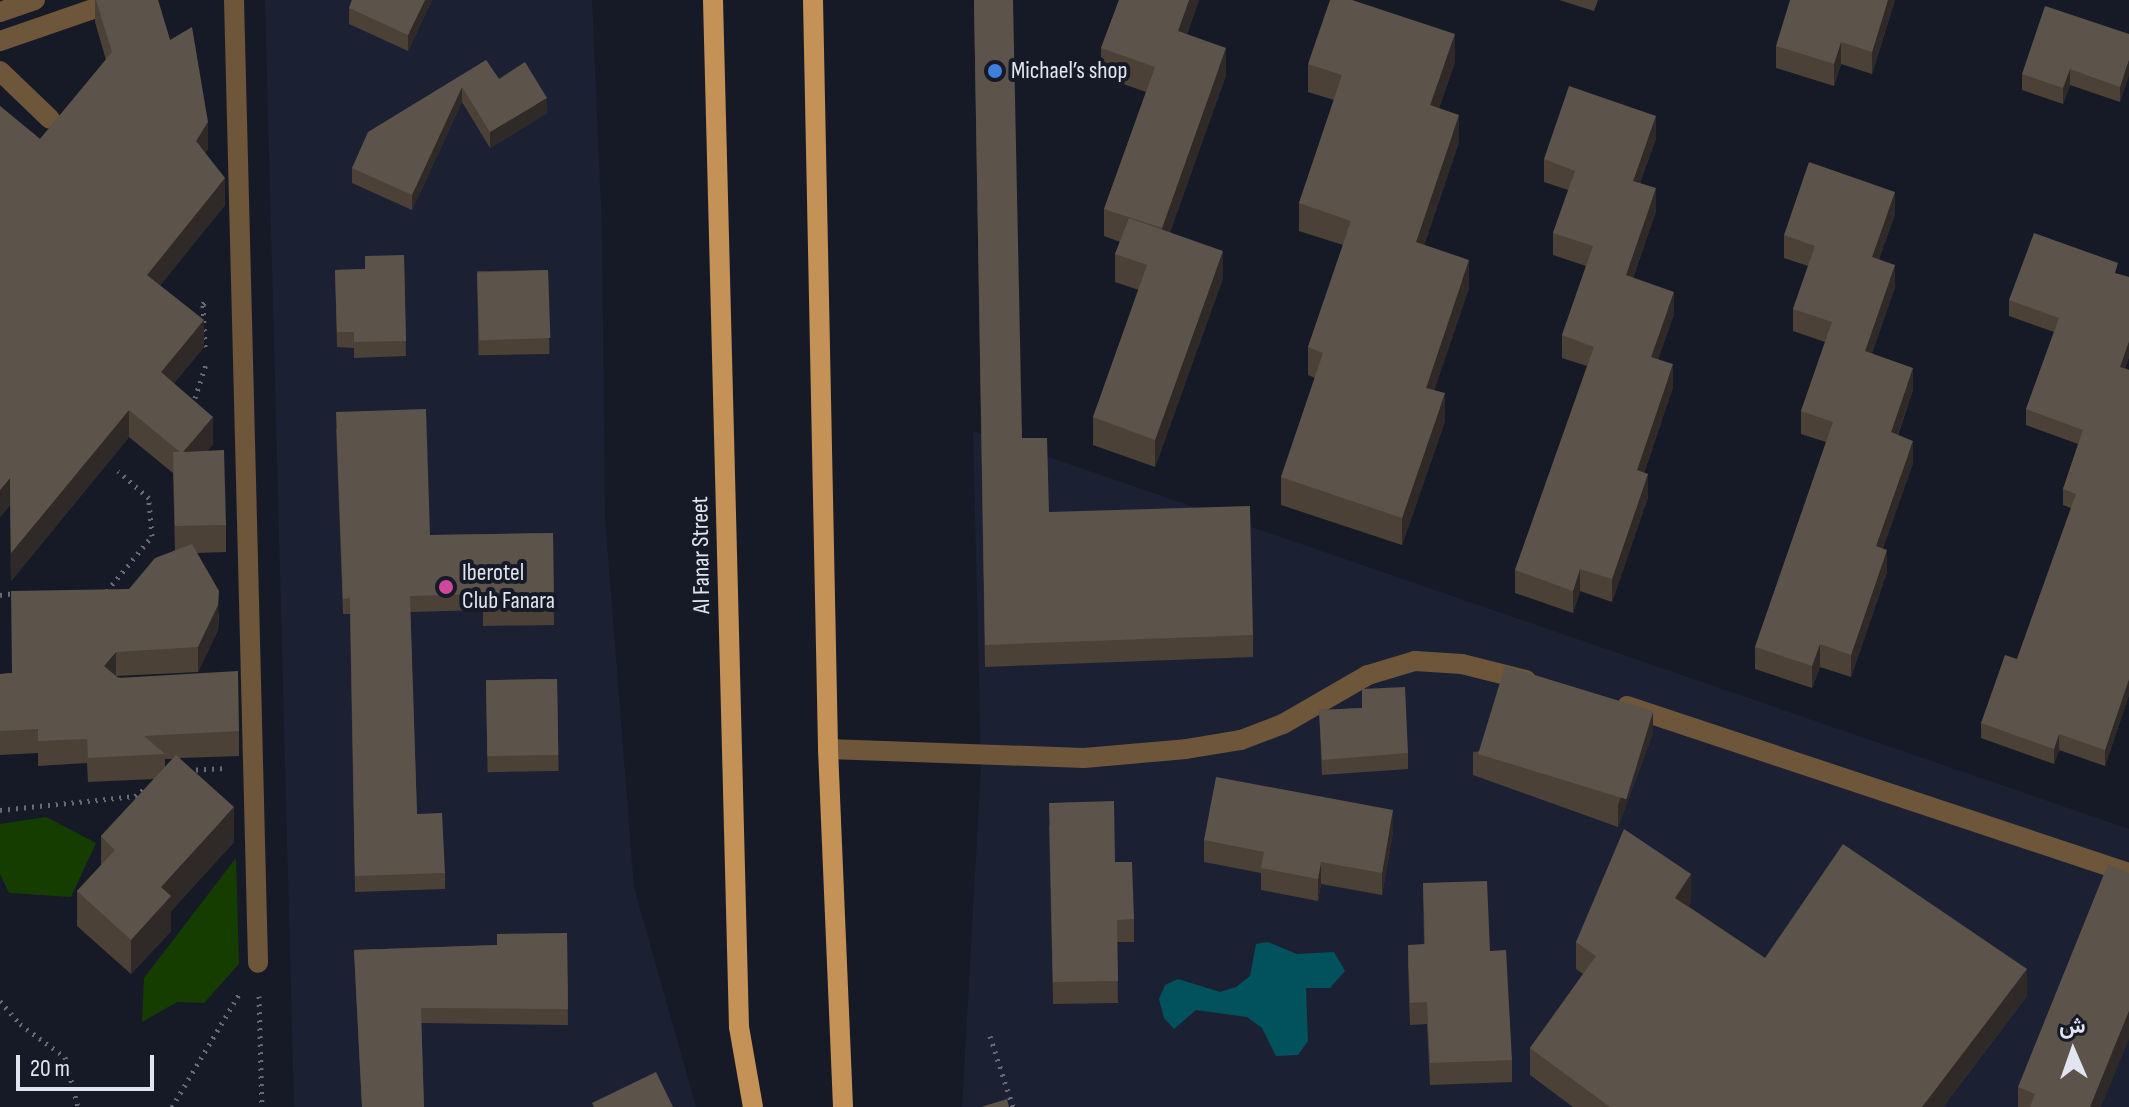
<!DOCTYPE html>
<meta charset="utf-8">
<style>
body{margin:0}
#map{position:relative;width:2129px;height:1107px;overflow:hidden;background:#161a27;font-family:"Sofia Sans Condensed",Vazirmatn,sans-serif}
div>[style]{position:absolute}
.built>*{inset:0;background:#1b2033}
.green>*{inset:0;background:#163d00}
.water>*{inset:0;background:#02525e}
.path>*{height:5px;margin-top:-2.5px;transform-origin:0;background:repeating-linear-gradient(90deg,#666a75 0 2px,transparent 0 8px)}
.minor>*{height:20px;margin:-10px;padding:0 10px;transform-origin:10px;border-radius:10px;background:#6e563b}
.major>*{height:20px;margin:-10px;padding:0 10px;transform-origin:10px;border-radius:10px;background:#c49156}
.wall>*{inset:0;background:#4b4137;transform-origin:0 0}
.shaded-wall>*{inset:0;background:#2f2a28}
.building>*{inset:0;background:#5c534b;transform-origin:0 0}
.dots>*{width:22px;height:22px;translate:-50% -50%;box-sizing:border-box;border:4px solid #161a27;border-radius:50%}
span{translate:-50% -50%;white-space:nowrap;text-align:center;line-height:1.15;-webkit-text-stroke:8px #161a27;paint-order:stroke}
.poi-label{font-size:24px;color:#e2e5ef}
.left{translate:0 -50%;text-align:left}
.street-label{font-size:24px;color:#e2e5ef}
.north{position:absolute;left:2033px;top:1011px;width:80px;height:80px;-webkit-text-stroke:6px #161a27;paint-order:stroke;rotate:358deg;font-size:22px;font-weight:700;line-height:32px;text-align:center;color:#e2e5ef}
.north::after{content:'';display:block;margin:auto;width:28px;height:36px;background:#e2e5ef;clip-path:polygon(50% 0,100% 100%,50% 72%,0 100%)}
.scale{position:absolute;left:16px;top:1055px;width:138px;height:36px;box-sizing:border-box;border:4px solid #e2e5ef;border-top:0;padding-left:10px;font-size:24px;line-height:28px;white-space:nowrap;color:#e2e5ef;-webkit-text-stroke:6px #161a27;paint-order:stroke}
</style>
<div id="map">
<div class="built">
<div style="clip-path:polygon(265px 0,592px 0,602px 229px,605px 517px,634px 887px,696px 1107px,294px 1107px)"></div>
<div style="clip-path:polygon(973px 431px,2129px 829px,2129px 1107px,962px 1107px,981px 765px)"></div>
</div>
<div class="green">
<div style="clip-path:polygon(46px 817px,96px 843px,71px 897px,9px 893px,0 874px,0 824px)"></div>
<div style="clip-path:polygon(236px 858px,239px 964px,204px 1003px,177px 1002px,142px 1022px,144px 978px)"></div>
</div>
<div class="water">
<div style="clip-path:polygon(1268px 942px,1297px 954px,1334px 952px,1345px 971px,1330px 988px,1306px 988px,1308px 1041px,1298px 1055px,1276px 1056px,1262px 1028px,1247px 1017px,1196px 1010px,1174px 1029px,1164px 1018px,1159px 999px,1165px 985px,1178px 979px,1220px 992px,1236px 987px,1250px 976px,1256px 944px)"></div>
</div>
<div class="path">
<div style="left:205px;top:347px;width:43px;rotate:-92.7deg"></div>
<div style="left:203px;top:304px;width:7px;rotate:-56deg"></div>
<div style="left:195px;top:398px;width:35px;rotate:-72deg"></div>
<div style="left:107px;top:591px;width:71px;rotate:-50.7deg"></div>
<div style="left:152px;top:536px;width:38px;rotate:-95deg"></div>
<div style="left:149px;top:498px;width:41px;rotate:-138.9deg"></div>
<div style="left:0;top:595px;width:15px;rotate:-8deg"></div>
<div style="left:188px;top:770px;width:34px;rotate:-3deg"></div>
<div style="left:0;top:810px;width:136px;rotate:-5.9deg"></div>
<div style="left:135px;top:796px;width:15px;rotate:-37deg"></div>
<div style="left:259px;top:996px;width:111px;rotate:88.5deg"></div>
<div style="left:0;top:1001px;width:30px;rotate:49deg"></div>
<div style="left:20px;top:1024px;width:56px;rotate:36.3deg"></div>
<div style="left:65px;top:1057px;width:52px;rotate:75.4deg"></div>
<div style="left:990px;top:1036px;width:75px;rotate:72.1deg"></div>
<div style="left:172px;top:1107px;width:135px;rotate:-59.3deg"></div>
</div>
<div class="minor">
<div style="left:234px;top:0;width:963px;rotate:88.57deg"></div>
<div style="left:0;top:12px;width:37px;rotate:-19deg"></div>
<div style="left:0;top:41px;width:126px;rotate:-19deg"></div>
<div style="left:0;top:71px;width:69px;rotate:43.8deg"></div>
<div style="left:1627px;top:706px;width:529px;rotate:18.4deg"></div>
<div style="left:828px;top:749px;width:256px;rotate:2deg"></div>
<div style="left:1084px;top:758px;width:102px;rotate:-5deg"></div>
<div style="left:1186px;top:749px;width:56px;rotate:-9.3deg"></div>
<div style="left:1241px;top:740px;width:45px;rotate:-20.9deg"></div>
<div style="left:1283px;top:724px;width:98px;rotate:-30deg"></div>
<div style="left:1368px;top:675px;width:49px;rotate:-16.6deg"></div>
<div style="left:1415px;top:661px;width:47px;rotate:3.7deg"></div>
<div style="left:1462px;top:664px;width:66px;rotate:14deg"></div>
</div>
<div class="major">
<div style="left:713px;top:0;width:1027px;rotate:88.55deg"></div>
<div style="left:739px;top:1027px;width:81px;rotate:80.1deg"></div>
<div style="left:813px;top:0;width:749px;rotate:88.85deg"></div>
<div style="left:828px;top:749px;width:358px;rotate:87.6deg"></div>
</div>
<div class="wall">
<div style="clip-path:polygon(evenodd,95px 0,158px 0,170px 40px,208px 149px,205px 153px,225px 205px,160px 285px,204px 347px,174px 383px,213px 444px,207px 451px,226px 525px,226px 552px,197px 553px,219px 615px,218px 630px,198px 672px,116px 676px,239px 731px,239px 756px,180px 758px,234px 842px,171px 911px,171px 931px,131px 974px,77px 926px,77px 891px,101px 865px,101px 836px,154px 779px,88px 782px,87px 763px,38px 766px,38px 753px,0 755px,0 674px,12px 673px,129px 589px,175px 550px,173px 473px,129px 437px,11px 581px,10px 505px,0 517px,0 106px,40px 139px,106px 60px,95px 22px,95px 0,165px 759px,172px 759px,165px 767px,165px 759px)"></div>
<div style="clip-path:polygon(352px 0,432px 0,408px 51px,349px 24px,349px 8px)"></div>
<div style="clip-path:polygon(974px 0,1022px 438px,1049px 512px,1253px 635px,1253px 657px,985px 667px)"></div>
<div style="clip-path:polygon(1119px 0,1199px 0,1187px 34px,1226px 75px,1170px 232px,1223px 278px,1155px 467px,1093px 445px,1093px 417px,1139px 290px,1115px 282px,1115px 254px,1120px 242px,1104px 236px,1104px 209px,1146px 92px,1101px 76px,1101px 48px)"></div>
<div style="clip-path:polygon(1559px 0,1598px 0,1594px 11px)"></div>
<div style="clip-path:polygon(1895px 0,1872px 74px,1841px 64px,1834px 86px,1776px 68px,1776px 46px)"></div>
<div style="clip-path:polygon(2129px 34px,2120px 102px,2070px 85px,2063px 104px,2022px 90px,2022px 74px)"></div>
<div style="clip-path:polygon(486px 60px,499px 79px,547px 113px,490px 148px,462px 102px,412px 210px,352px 183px,352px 168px)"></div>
<div style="clip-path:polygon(1455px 62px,1439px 108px,1459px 142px,1424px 245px,1469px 288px,1434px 390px,1445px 421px,1402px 545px,1281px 505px,1281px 477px,1315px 378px,1308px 375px,1308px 347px,1343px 245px,1299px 231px,1299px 203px,1334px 100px,1308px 92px,1308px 64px)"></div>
<div style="clip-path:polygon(1656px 138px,1640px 183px,1656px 211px,1633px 278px,1674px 314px,1658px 359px,1673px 387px,1644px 473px,1648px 497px,1612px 602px,1580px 591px,1573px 613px,1515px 593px,1515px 570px,1587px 366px,1562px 358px,1562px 335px,1586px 266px,1553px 255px,1553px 233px,1568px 190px,1544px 182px,1544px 159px)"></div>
<div style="clip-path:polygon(1895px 214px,1879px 259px,1895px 287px,1872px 353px,1913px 390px,1898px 435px,1913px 463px,1883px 548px,1887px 572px,1851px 677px,1820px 667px,1812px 688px,1755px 669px,1755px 647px,1826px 442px,1801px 434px,1801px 411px,1825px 342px,1793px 331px,1793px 309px,1808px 266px,1784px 258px,1784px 235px)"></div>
<div style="clip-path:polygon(404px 255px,406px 356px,354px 358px,354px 348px,337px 347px,335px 270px,365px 269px)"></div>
<div style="left:548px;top:270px;width:84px;height:71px;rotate:89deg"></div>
<div style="clip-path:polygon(2118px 274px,2129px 277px,2129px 357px,2125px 368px,2129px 370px,2129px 695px,2105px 766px,2059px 750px,2054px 764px,1981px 738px,1981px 723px,2017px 659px,2071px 508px,2063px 505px,2063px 489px,2078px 444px,2026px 425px,2026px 409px,2054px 332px,2009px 316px,2009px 300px)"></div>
<div style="clip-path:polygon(336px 428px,430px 535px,553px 533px,554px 625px,483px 626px,483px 610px,410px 612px,417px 814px,445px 873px,445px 889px,355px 892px,350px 614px,343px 614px)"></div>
<div style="left:557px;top:679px;width:92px;height:71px;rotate:89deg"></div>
<div style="clip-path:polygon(1362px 708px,1408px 753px,1408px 769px,1322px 775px,1319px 710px)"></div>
<div style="clip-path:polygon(1653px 733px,1618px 827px,1473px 775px,1473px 752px)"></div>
<div style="clip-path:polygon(1049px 825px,1134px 919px,1134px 942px,1117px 942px,1118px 1003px,1053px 1004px)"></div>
<div style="clip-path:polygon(1393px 832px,1382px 895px,1321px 884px,1318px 901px,1261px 890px,1261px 873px,1204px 862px,1204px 840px)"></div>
<div style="clip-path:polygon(1423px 883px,1490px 951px,1512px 1060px,1512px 1082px,1430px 1085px,1427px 1024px,1410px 1025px,1408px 967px,1408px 945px,1424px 945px)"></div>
<div style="clip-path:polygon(1691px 901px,1688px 906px,1765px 958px,2027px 996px,1943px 1107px,1573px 1107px,1530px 1075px,1530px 1048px,1583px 974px,1576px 969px,1576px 942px)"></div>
<div style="clip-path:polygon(567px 933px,568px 1025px,421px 1023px,424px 1107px,362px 1107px,354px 950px,497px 945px)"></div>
<div style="clip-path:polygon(2018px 1087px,2101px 1107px,2018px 1107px)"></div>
</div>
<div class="shaded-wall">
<div style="clip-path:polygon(425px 0,432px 0,408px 51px,408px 35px)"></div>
<div style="clip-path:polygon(1189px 0,1199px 0,1178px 58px,1178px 31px)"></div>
<div style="clip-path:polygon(1888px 0,1895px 0,1872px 74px,1872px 52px)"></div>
<div style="clip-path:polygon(1455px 34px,1455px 62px,1430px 133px,1430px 105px)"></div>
<div style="clip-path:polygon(1841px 42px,1841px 64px,1834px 86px,1834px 64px)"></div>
<div style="clip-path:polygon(1226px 48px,1226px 75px,1162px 255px,1162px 228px)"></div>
<div style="clip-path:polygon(2129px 60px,2129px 76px,2120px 102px,2120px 87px)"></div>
<div style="clip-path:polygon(2070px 69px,2070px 85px,2063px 104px,2063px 88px)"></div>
<div style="clip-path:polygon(462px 87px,462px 102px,412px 210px,412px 195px)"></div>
<div style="clip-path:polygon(547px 98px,547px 113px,490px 148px,490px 132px)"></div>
<div style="clip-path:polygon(1459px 115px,1459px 142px,1416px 270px,1416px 242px)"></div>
<div style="clip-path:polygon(1656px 116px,1656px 138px,1633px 203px,1633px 181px)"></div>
<div style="clip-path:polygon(208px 122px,208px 149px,196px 168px,196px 141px)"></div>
<div style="clip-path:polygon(225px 178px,225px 205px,147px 302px,147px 275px)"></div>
<div style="clip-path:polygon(1656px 188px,1656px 211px,1626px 298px,1626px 275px)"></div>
<div style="clip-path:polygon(1895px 192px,1895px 214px,1872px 279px,1872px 257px)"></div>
<div style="clip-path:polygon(1223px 251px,1223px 278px,1155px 467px,1155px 440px)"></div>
<div style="clip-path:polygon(1469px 260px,1469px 288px,1426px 415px,1426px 388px)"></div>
<div style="clip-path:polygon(1895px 265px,1895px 287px,1865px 373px,1865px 351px)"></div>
<div style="clip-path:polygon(1674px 292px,1674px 314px,1651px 379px,1651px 357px)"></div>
<div style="clip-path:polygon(204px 320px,204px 347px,161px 399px,161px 372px)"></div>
<div style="clip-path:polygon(2129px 341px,2129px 357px,2120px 382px,2120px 367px)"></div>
<div style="clip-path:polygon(1673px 364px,1673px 387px,1637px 493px,1637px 470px)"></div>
<div style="clip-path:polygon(1913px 368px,1913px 390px,1891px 454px,1891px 432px)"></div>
<div style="clip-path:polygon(1445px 393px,1445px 421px,1402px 545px,1402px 518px)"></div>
<div style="clip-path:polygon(129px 410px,129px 437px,11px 581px,11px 553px)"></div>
<div style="clip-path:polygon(213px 417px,213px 444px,183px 479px,183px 452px)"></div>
<div style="clip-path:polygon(1913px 441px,1913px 463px,1876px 568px,1876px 546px)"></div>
<div style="clip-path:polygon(1648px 474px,1648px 497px,1612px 602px,1612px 579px)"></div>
<div style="clip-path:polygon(10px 478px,10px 505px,0 517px,0 490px)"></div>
<div style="clip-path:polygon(1887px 550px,1887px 572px,1851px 677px,1851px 655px)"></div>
<div style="clip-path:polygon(1580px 569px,1580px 591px,1573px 613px,1573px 591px)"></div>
<div style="clip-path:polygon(219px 591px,218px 630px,198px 672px,198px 647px)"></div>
<div style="clip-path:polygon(1820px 644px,1820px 667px,1812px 688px,1812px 666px)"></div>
<div style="clip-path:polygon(116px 652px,116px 676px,104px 666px)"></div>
<div style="clip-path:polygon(2129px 679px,2129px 695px,2105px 766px,2105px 750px)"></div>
<div style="clip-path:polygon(1653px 711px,1653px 733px,1618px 827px,1618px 805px)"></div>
<div style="clip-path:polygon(2059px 734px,2059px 750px,2054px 764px,2054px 749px)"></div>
<div style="clip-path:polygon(234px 807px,234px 842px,171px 911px,171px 931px,131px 974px,131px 940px,161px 887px)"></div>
<div style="clip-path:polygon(1393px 810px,1393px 832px,1382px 895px,1382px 873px)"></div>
<div style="clip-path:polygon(1321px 862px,1321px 884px,1318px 901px,1318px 879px)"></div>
<div style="clip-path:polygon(1691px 874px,1691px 901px,1675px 925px,1675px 898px)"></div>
<div style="clip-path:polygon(2027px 969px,2027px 996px,1943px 1107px,1922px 1107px)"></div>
<div style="clip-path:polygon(2129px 1011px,2129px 1039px,2101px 1107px,2090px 1107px)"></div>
</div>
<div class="building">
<div style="clip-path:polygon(96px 0,158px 0,170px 40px,192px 27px,208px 122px,196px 141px,225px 178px,147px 275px,204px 320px,161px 372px,213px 417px,183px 452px,224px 450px,226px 525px,175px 526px,173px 452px,180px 452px,129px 410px,11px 553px,10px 478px,0 490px,0 106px,40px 139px,112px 52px)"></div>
<div style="clip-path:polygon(352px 0,425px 0,408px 35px,349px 8px)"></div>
<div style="clip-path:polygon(974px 0,1013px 0,1022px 438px,1047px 438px,1049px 512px,1250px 506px,1253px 635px,985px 645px)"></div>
<div style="clip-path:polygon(1119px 0,1189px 0,1178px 31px,1226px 48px,1162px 228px,1104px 209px,1155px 67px,1101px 48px)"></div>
<div style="clip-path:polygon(1330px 0,1352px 0,1455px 34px,1430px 105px,1459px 115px,1416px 242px,1469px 260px,1426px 388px,1445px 393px,1402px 518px,1281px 477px,1323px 353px,1308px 347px,1351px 221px,1299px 203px,1342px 75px,1308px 64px)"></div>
<div style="clip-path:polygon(1790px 0,1888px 0,1872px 52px,1841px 42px,1834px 64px,1776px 46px)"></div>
<div style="clip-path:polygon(2045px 6px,2129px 34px,2129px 60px,2120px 87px,2070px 69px,2063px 88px,2022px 74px)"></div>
<div style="clip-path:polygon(486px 60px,499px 79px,525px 62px,547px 98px,490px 132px,462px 87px,412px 195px,352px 168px,368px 132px)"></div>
<div style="clip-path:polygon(1569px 86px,1656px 116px,1633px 181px,1656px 188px,1626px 275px,1674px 292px,1651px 357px,1673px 364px,1637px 470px,1648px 474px,1612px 579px,1580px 569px,1573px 591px,1515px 570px,1594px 347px,1562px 335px,1593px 246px,1553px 233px,1575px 171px,1544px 159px)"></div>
<div style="clip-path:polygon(1809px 162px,1895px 192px,1872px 257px,1895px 265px,1865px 351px,1913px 368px,1891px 432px,1913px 441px,1876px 546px,1887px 550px,1851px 655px,1820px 644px,1812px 666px,1755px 647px,1833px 422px,1801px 411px,1832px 322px,1793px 309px,1815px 246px,1784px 235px)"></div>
<div style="clip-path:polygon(1129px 218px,1223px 251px,1155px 440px,1093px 417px,1147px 265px,1115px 254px)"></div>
<div style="clip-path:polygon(2034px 233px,2118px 263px,2115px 273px,2129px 277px,2129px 341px,2120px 367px,2129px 370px,2129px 679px,2105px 750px,2059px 734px,2054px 749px,1981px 723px,2005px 655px,2017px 659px,2076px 494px,2063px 489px,2083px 430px,2026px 409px,2059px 318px,2009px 300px)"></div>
<div style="clip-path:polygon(404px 255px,406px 341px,354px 342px,354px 332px,337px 332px,335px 270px,365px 269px,365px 256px)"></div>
<div style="left:548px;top:270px;width:68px;height:71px;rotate:88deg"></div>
<div style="clip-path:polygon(426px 409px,430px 535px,553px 533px,554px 609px,483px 610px,483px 594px,410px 596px,417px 814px,442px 813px,445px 873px,355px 876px,350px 598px,343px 599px,336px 412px)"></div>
<div style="clip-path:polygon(192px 544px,219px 591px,218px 605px,198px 647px,116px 652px,104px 666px,118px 678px,238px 671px,239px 731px,144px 736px,165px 754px,88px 758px,87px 739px,38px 741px,38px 729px,0 731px,0 674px,12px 673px,11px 591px,129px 589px,155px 558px)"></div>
<div style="left:1505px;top:666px;width:155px;height:92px;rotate:17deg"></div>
<div style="left:557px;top:679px;width:76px;height:71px;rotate:89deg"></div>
<div style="clip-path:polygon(1405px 687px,1408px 753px,1322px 760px,1319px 710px,1362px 708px,1362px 689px)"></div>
<div style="clip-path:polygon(176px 755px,234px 807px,161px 887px,171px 896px,131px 940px,77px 891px,115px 850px,101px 836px)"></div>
<div style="clip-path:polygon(1216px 777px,1393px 810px,1382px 873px,1321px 862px,1318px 879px,1261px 868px,1264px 852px,1204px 840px)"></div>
<div style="clip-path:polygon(1114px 801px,1115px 862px,1132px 862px,1134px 919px,1117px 920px,1118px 981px,1053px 982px,1049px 803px)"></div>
<div style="clip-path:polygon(1624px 829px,1691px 874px,1675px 898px,1765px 958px,1843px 844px,2027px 969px,1922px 1107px,1610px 1107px,1530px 1048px,1596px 956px,1576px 942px)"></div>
<div style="clip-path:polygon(2108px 864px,2129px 873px,2129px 1011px,2090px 1107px,2030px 1107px,2035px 1094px,2018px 1087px)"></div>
<div style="clip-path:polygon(1487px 881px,1490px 951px,1506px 950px,1512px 1060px,1430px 1063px,1427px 1002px,1410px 1003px,1408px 945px,1425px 944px,1423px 883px)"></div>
<div style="clip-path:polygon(567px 933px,568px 1009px,421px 1008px,424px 1107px,362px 1107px,354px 950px,497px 945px,497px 934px)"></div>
<div style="clip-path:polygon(656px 1072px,673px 1107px,594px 1107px,592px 1103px)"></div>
<div style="clip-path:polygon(1007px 1099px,1009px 1107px,981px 1107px)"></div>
</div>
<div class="dots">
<div style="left:995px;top:71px;background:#3f7fe0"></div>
<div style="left:446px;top:587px;background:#d1479c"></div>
</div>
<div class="poi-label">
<span class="left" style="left:1011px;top:71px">Michael’s shop</span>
<span class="left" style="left:462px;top:587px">Iberotel<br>Club Fanara</span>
</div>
<div class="street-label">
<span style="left:701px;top:555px;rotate:-91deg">Al Fanar Street</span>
</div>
<div class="north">ش</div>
<div class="scale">20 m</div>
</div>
